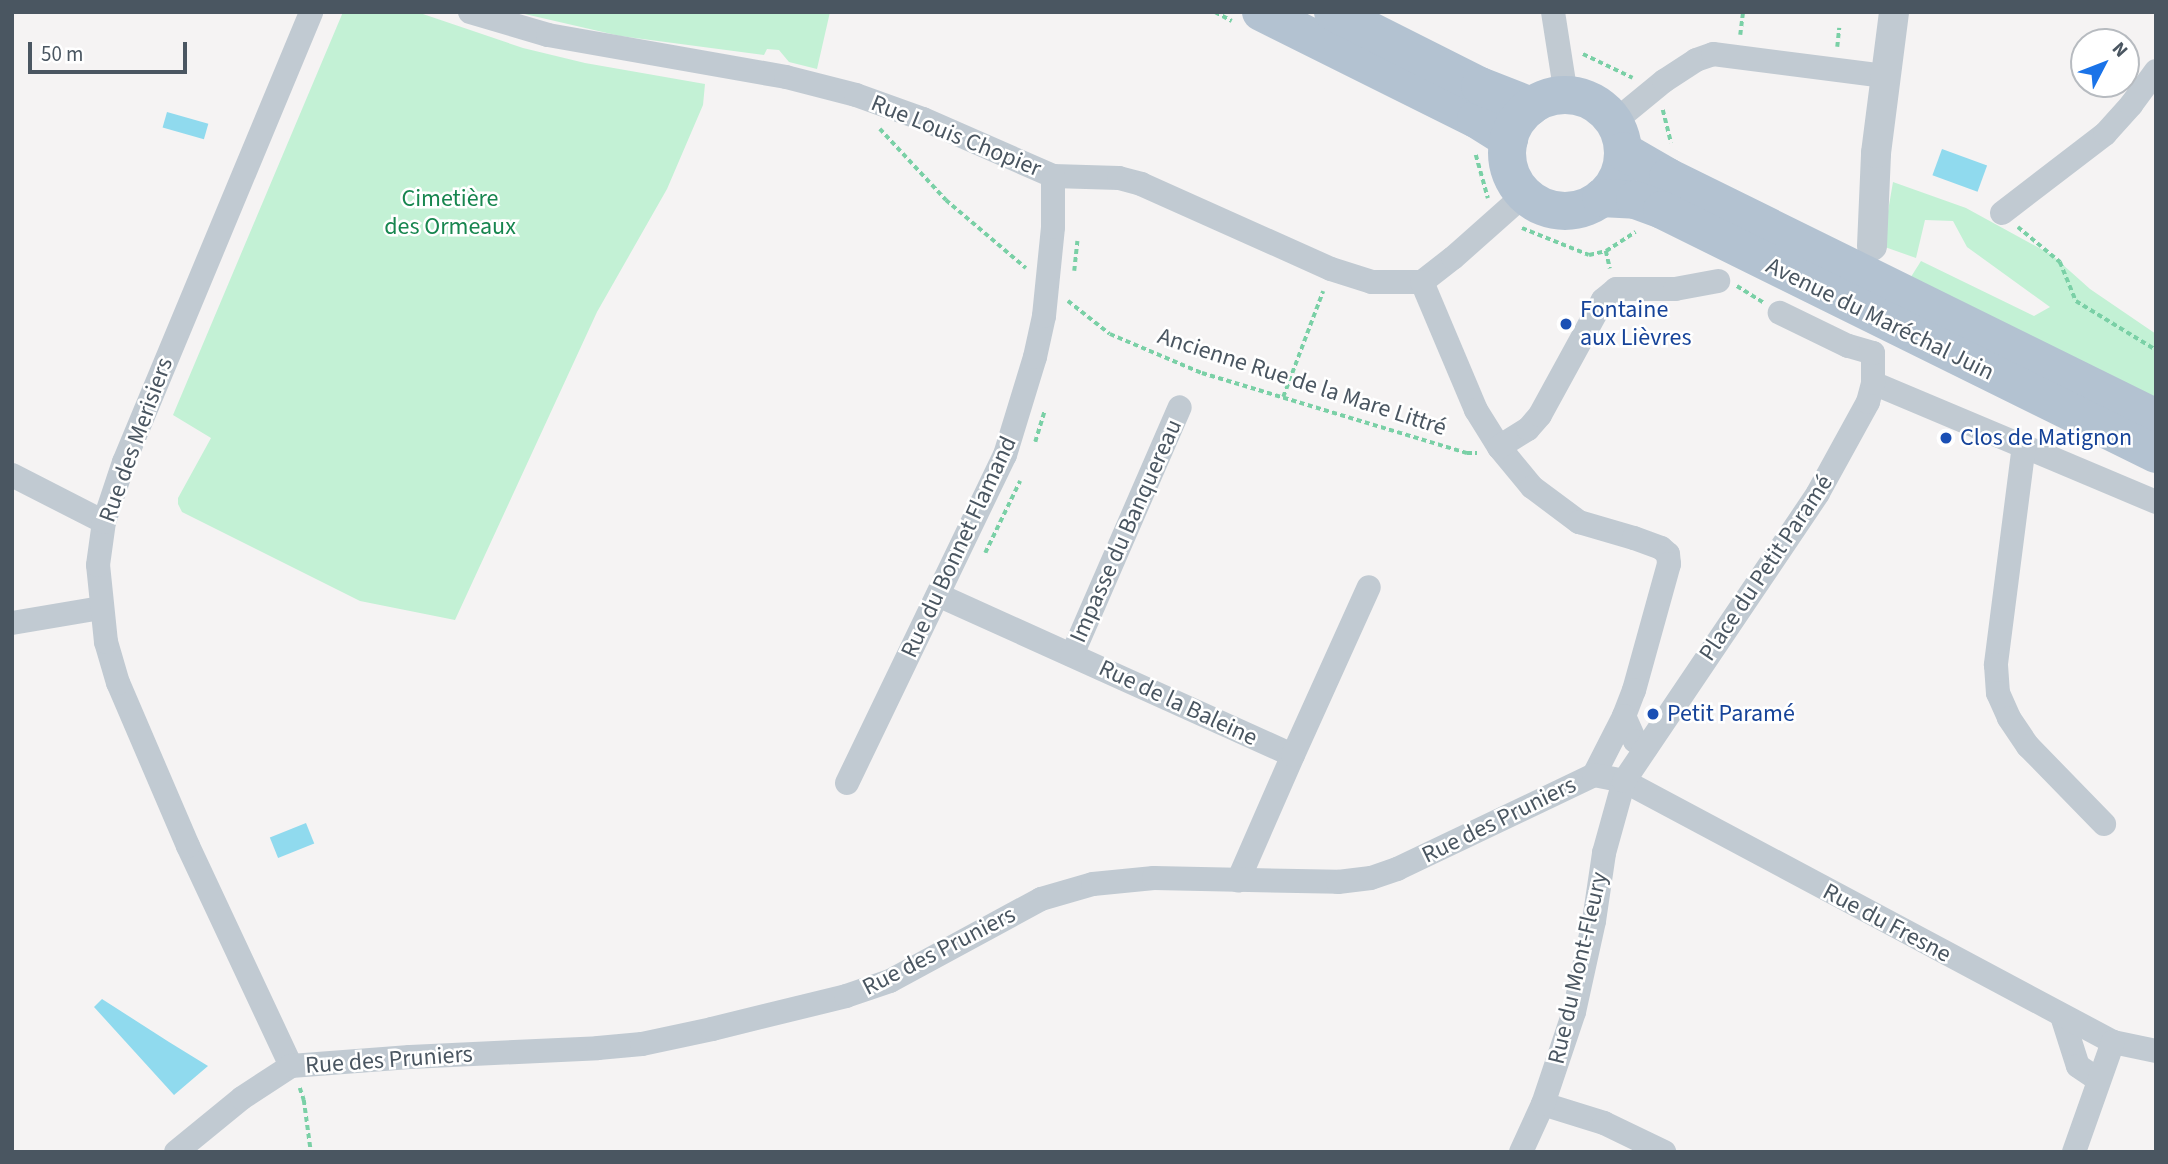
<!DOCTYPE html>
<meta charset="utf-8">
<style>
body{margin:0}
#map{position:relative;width:2168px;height:1164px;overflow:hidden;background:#f5f3f3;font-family:"Source Sans 3",sans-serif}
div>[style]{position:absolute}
.green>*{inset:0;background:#c3f1d5}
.water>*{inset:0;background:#90daee;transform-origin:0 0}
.path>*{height:3.5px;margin-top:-1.75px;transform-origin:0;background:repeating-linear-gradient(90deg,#7ad0a6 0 5px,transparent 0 8.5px)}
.minor>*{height:24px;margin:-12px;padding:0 12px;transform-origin:12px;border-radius:12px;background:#c1cad2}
.tertiary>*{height:30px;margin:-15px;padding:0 15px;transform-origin:15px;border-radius:15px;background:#c1cad2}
.primary>*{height:38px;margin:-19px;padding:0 19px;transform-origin:19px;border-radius:19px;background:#b3c2d1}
.primary>.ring{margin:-19px;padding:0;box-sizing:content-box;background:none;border:38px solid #b3c2d1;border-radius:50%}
.dots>*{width:19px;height:19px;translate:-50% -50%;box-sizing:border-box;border:4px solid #fff;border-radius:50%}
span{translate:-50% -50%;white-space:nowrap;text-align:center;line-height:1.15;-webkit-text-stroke:5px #fff;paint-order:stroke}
.street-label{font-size:24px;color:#4a5661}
.park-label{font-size:24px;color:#17864f}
.transit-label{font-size:24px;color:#164399}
.left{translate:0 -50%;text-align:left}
.frame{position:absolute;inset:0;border:14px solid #4a5661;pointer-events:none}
.north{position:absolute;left:2070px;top:28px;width:70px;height:70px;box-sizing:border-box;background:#fff;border:2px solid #b7bbc0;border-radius:50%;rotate:48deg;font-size:19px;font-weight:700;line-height:28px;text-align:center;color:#4a5661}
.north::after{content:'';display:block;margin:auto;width:24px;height:32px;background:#1a73e8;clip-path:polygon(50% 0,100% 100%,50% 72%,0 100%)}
.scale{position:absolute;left:28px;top:42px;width:159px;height:32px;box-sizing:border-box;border:4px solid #4a5661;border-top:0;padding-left:9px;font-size:21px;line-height:24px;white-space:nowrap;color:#4a5661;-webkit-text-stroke:5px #fff;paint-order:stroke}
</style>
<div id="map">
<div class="green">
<div style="clip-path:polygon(343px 12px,417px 12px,523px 48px,585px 63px,705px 84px,703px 105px,667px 189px,597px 312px,455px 620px,360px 601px,182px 512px,178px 504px,178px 498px,211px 438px,173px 415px)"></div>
<div style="clip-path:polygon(516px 12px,830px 12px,817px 69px,789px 62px,779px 50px,767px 49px,764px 55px,620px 36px)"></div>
<div style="clip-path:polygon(1893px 182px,1966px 208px,2052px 255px,2090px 289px,2156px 334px,2156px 404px,1909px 280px,1921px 261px,2034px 316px,2050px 307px,1967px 247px,1953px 221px,1925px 220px,1916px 258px,1882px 246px)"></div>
</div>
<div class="water">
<div style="left:167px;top:112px;width:43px;height:16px;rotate:16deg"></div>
<div style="left:1942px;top:149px;width:48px;height:28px;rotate:20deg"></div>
<div style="left:306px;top:823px;width:22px;height:39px;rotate:68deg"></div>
<div style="clip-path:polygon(102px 999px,169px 1042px,208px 1066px,174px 1095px,94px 1007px)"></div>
</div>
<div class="path">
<div style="left:1215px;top:12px;width:19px;rotate:28deg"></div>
<div style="left:1740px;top:35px;width:23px;rotate:-83deg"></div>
<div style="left:1837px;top:47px;width:19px;rotate:-84deg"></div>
<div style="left:1583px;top:54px;width:55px;rotate:25.6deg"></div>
<div style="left:1663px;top:110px;width:34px;rotate:76deg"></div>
<div style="left:880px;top:129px;width:97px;rotate:47.1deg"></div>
<div style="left:946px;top:200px;width:105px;rotate:40.4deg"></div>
<div style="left:1476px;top:155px;width:45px;rotate:74.4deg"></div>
<div style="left:2018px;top:227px;width:55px;rotate:39.8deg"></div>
<div style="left:2060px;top:262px;width:42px;rotate:67.7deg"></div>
<div style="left:2076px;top:301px;width:94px;rotate:31.5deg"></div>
<div style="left:1522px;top:228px;width:72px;rotate:21.9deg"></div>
<div style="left:1589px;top:255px;width:17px;rotate:-13deg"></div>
<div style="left:1606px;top:251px;width:35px;rotate:-33deg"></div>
<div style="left:1606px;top:251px;width:18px;rotate:77deg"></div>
<div style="left:1074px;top:271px;width:30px;rotate:-84deg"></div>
<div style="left:1737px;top:286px;width:31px;rotate:32deg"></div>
<div style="left:1068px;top:301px;width:53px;rotate:38.2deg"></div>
<div style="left:1110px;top:334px;width:100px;rotate:23deg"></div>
<div style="left:1202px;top:373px;width:277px;rotate:16.8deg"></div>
<div style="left:1467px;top:453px;width:10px"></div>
<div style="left:1283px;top:397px;width:113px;rotate:-69.3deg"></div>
<div style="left:1035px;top:442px;width:31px;rotate:-73deg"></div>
<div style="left:985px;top:553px;width:80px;rotate:-64.1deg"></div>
<div style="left:300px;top:1088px;width:13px;rotate:72deg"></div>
<div style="left:304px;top:1100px;width:52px;rotate:82.3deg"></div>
</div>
<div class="minor">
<div style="left:470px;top:12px;width:81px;rotate:16.4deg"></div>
<div style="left:548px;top:35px;width:242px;rotate:10deg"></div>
<div style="left:786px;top:77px;width:72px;rotate:14.4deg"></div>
<div style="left:856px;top:95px;width:71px;rotate:19.7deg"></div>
<div style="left:923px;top:119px;width:142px;rotate:23.7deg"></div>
<div style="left:1053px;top:176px;width:66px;rotate:1.7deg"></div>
<div style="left:1119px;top:178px;width:23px;rotate:15deg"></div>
<div style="left:1141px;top:184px;width:208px;rotate:24.1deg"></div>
<div style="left:1331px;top:269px;width:43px;rotate:17.6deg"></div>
<div style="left:1372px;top:282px;width:50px"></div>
<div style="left:1422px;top:282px;width:39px;rotate:-38deg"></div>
<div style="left:1453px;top:258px;width:96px;rotate:-41.6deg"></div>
<div style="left:1553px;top:12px;width:84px;rotate:81.1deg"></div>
<div style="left:1614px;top:122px;width:65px;rotate:-39.4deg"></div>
<div style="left:1664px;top:81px;width:38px;rotate:-33deg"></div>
<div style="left:1696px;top:60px;width:18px;rotate:-19deg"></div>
<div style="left:1713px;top:54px;width:173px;rotate:7.3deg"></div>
<div style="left:2002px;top:213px;width:130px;rotate:-37.5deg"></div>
<div style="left:2105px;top:134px;width:39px;rotate:-48deg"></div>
<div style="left:2131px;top:105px;width:42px;rotate:-53.7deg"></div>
<div style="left:1422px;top:282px;width:139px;rotate:67.1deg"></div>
<div style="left:1476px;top:410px;width:44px;rotate:58.1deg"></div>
<div style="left:1499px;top:447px;width:52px;rotate:50.5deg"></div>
<div style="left:1532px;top:487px;width:59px;rotate:36.7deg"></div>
<div style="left:1579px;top:522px;width:57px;rotate:16.2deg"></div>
<div style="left:1634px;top:538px;width:29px;rotate:20deg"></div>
<div style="left:1661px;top:548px;width:9px;rotate:41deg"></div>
<div style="left:1668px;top:554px;width:10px;rotate:84deg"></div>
<div style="left:1669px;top:564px;width:131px;rotate:105.5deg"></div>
<div style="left:1634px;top:690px;width:28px;rotate:111deg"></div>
<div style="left:1624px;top:716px;width:27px;rotate:66deg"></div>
<div style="left:1635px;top:741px;width:13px;rotate:29deg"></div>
<div style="left:1873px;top:383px;width:307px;rotate:22.8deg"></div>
<div style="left:2024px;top:445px;width:222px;rotate:97.3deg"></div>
<div style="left:1996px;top:665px;width:28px;rotate:86deg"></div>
<div style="left:1998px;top:693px;width:27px;rotate:66deg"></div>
<div style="left:2009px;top:718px;width:34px;rotate:56deg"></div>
<div style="left:2028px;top:746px;width:109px;rotate:45.7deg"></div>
<div style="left:1499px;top:447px;width:34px;rotate:-32deg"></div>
<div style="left:1528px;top:429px;width:18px;rotate:-49deg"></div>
<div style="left:1540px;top:415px;width:131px;rotate:-61.3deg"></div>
<div style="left:1603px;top:300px;width:17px;rotate:-40deg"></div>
<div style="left:1616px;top:289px;width:59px"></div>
<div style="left:1675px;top:289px;width:44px;rotate:-10.5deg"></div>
<div style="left:12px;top:475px;width:103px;rotate:27.1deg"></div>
<div style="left:938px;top:595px;width:389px;rotate:24.3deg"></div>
<div style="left:1293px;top:755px;width:137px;rotate:113.6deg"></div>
<div style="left:12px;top:623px;width:90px;rotate:-9.6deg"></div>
<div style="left:1072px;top:655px;width:270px;rotate:-66.5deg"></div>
<div style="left:1293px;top:755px;width:184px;rotate:-65.7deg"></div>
<div style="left:1594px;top:775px;width:66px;rotate:-63deg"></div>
<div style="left:847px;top:783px;width:364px;rotate:-64.3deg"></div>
<div style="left:1005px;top:455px;width:102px;rotate:-73deg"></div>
<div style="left:1035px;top:357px;width:42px;rotate:-77.6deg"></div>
<div style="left:1044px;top:316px;width:89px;rotate:-84.2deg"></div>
<div style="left:1053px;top:227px;width:51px;rotate:-90deg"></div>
<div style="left:2062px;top:1016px;width:52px;rotate:72.3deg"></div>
<div style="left:2078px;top:1066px;width:25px;rotate:34deg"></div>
<div style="left:291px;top:1066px;width:243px;rotate:-115.1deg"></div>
<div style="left:188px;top:846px;width:177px;rotate:-113.2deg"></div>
<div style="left:118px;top:683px;width:43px;rotate:-106.3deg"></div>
<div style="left:106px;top:642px;width:77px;rotate:-95.9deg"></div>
<div style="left:98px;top:565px;width:43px;rotate:-82.1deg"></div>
<div style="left:104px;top:522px;width:63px;rotate:-71.6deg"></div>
<div style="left:124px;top:462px;width:487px;rotate:-67.4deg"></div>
<div style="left:1543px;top:1104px;width:64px;rotate:17.3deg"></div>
<div style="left:1604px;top:1123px;width:67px;rotate:25.8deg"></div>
<div style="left:176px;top:1152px;width:85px;rotate:-39.3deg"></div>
<div style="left:242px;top:1098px;width:59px;rotate:-33.1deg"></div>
<div style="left:291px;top:1066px;width:119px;rotate:-4.3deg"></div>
<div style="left:410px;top:1057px;width:188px;rotate:-2.7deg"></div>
<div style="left:598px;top:1048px;width:44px;rotate:-5.2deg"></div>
<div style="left:642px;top:1044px;width:72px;rotate:-12.1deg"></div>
<div style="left:712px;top:1029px;width:138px;rotate:-13.8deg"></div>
<div style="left:846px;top:996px;width:46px;rotate:-18.8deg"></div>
<div style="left:890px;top:981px;width:172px;rotate:-28.5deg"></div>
<div style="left:1041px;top:899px;width:54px;rotate:-16.1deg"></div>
<div style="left:1093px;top:884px;width:61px;rotate:-5.6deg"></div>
<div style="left:1154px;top:878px;width:184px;rotate:1.2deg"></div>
<div style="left:1338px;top:882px;width:33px;rotate:-7deg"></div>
<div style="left:1371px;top:878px;width:28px;rotate:-19deg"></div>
<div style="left:1397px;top:869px;width:218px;rotate:-25.5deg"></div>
<div style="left:1594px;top:775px;width:31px;rotate:11deg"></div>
<div style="left:1624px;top:781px;width:554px;rotate:28.09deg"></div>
<div style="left:2113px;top:1042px;width:44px;rotate:11.8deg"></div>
<div style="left:1521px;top:1152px;width:53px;rotate:-65.4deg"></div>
<div style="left:1543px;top:1104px;width:97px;rotate:-71.4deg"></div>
<div style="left:1574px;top:1012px;width:93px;rotate:-77.6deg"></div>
<div style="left:1594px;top:921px;width:69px;rotate:-81.6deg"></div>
<div style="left:1604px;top:853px;width:75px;rotate:-74.5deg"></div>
<div style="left:1624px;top:781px;width:347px;rotate:-56deg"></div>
<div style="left:1818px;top:493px;width:104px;rotate:-61.2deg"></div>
<div style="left:1868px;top:402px;width:20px;rotate:-75deg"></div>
<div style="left:1873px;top:383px;width:30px;rotate:-90deg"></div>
<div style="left:1873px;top:353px;width:26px;rotate:-164deg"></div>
<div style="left:1848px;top:346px;width:76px;rotate:-154.1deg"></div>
<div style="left:2074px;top:1152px;width:117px;rotate:-70.5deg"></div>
</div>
<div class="tertiary">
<div style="left:1872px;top:246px;width:93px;rotate:-87.5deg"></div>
<div style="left:1876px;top:153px;width:142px;rotate:-82.7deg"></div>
</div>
<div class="primary">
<div style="left:1261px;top:12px;width:240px;rotate:26.5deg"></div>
<div style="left:1476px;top:119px;width:39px;rotate:32deg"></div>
<div style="left:1333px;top:12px;width:165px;rotate:26.7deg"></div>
<div style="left:1480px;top:86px;width:55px;rotate:21.4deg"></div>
<div class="ring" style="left:1507px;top:95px;width:78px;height:78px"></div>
<div style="left:1623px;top:151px;width:52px;rotate:30deg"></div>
<div style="left:1668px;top:177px;width:544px;rotate:26.28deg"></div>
<div style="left:1601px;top:198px;width:34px;rotate:3deg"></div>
<div style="left:1635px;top:200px;width:29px;rotate:20deg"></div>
<div style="left:1662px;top:210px;width:551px;rotate:26.29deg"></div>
</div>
<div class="dots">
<div style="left:1566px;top:324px;background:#1a4fb4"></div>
<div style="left:1946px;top:438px;background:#1a4fb4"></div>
<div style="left:1653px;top:714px;background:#1a4fb4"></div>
</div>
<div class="street-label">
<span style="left:956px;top:136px;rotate:22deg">Rue Louis Chopier</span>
<span style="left:1880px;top:319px;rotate:26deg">Avenue du Maréchal Juin</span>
<span style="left:1302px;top:382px;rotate:18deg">Ancienne Rue de la Mare Littré</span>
<span style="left:136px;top:440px;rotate:-70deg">Rue des Merisiers</span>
<span style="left:1126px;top:531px;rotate:-66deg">Impasse du Banquereau</span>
<span style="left:959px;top:547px;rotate:-65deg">Rue du Bonnet Flamand</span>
<span style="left:1766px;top:568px;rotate:-56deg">Place du Petit Paramé</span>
<span style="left:1178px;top:703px;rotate:25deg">Rue de la Baleine</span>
<span style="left:1499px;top:820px;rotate:-26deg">Rue des Pruniers</span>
<span style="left:1887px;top:923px;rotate:28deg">Rue du Fresne</span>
<span style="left:939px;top:951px;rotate:-27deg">Rue des Pruniers</span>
<span style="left:1578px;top:968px;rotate:-77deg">Rue du Mont-Fleury</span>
<span style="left:389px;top:1060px;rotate:-4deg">Rue des Pruniers</span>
</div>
<div class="park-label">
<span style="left:450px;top:213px">Cimetière<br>des Ormeaux</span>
</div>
<div class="transit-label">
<span class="left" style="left:1580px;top:324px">Fontaine<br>aux Lièvres</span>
<span class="left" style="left:1960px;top:438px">Clos de Matignon</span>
<span class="left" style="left:1667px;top:714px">Petit Paramé</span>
</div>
<div class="frame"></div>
<div class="north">N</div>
<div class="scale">50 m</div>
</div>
